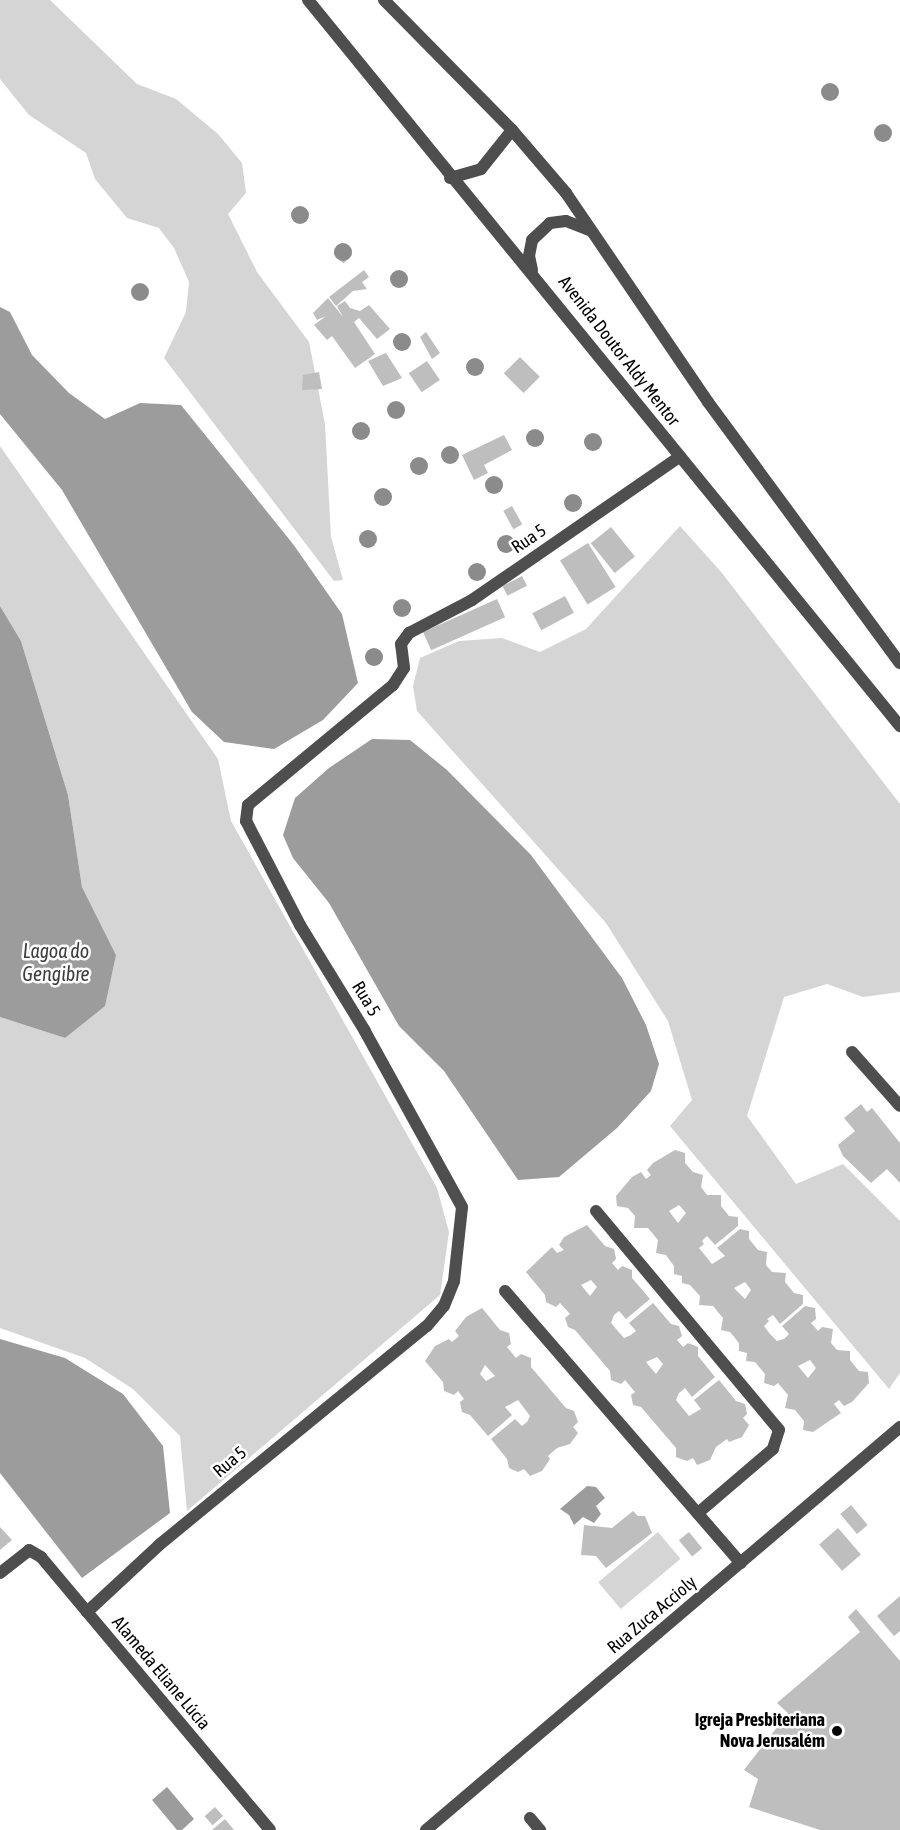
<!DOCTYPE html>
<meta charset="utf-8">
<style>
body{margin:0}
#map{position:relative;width:900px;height:1830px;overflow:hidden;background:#fff;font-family:"Asap Condensed",sans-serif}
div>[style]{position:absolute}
.green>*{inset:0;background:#d5d5d5;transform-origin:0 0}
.water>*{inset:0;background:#9c9c9c}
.building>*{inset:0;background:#bebebe;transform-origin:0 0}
.service>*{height:12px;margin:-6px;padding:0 6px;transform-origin:6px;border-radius:6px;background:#4e4e4e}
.minor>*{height:12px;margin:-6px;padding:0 6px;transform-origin:6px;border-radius:6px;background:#4e4e4e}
.tertiary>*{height:12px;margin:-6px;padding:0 6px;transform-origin:6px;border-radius:6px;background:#4e4e4e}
.trees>*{width:18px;height:18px;margin:-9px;border-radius:50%;background:#8b8b8b}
.dots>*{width:16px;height:16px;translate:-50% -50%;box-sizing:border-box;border:3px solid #fff;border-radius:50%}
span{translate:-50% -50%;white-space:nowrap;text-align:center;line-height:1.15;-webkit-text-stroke:5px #fff;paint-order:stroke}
.street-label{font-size:18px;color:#000}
.poi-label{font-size:18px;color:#000;font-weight:700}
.right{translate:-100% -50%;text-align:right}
.water-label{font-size:20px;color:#3d3d3d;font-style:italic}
</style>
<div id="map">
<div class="green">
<div style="clip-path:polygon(0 0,50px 0,137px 84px,176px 99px,218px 134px,242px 163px,246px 193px,228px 214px,257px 272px,309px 342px,325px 424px,331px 537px,343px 580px,334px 581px,164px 358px,186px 312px,189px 282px,174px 248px,159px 228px,127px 218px,95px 179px,86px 153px,29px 115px,0 79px)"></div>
<div style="clip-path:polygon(0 446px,218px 759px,231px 821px,437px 1188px,449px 1232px,440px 1295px,187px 1511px,180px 1436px,133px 1389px,85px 1358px,0 1328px,0 1017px,65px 1038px,116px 955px,82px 887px,68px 795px,21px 641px,0 606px)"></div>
<div style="clip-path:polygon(680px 526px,722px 573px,900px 804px,900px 992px,863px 997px,827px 984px,784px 997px,747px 1116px,796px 1184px,843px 1164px,900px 1221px,900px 1373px,889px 1389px,670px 1126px,692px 1100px,668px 1021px,606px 923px,417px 711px,413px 686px,420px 658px,459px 641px,502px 638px,540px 652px,586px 629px)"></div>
<div style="left:658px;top:1532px;width:35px;height:78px;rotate:50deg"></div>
</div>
<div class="water">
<div style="clip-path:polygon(0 307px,10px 312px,32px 355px,69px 393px,105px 419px,140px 403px,181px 405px,293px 544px,342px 614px,358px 683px,323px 720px,274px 749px,224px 742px,192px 712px,62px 490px,0 414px)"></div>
<div style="clip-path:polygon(0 606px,21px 641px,68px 795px,82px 887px,116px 955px,105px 1006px,65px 1038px,0 1017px)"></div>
<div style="clip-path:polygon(372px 739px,410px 740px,447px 770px,531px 855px,622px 978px,646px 1025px,659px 1064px,651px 1091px,617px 1128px,559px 1177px,518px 1180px,444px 1071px,399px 1026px,329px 903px,293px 858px,283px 835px,295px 798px,329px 768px)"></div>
<div style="clip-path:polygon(0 1339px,65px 1358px,123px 1394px,163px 1446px,170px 1513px,82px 1578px,0 1473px)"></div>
<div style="clip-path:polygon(587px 1486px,596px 1487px,605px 1498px,596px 1506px,601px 1514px,594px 1523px,583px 1517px,574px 1525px,569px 1515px,560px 1509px)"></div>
<div style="clip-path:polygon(167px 1787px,194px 1819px,182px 1830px,177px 1830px,152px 1800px)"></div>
</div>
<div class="building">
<div style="left:342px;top:245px;width:14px;height:12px;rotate:45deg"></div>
<div style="clip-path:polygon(364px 270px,369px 277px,362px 282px,367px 289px,353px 291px,336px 306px,329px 297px)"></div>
<div style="clip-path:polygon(328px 298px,343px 317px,337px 306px,345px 301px,350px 308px,360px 311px,369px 305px,390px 329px,377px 339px,359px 318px,354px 322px,375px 354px,355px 368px,332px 336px,327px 340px,314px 325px,326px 316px,317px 320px,313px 313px)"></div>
<div style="clip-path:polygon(426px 332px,440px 353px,432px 359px,420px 337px)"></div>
<div style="clip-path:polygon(386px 353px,402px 378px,383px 386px,368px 361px)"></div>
<div style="left:520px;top:357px;width:28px;height:23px;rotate:45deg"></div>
<div style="left:427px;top:361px;width:23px;height:22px;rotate:56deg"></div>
<div style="clip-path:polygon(319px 372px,322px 389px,302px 390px,303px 375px)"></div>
<div style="clip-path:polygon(504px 435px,512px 450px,484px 465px,488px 473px,474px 480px,462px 455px)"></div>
<div style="left:512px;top:506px;width:21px;height:10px;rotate:61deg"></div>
<div style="left:611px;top:527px;width:38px;height:26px;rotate:51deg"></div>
<div style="left:588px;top:543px;width:52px;height:33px;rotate:58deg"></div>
<div style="left:522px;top:576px;width:11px;height:22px;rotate:63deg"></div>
<div style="left:565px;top:596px;width:19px;height:37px;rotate:62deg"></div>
<div style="left:497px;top:599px;width:20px;height:81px;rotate:66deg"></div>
<div style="clip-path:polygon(861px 1104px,867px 1112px,872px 1108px,900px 1143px,900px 1183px,887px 1169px,871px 1183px,843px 1156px,838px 1145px,855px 1131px,844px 1118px)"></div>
<div style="clip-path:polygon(evenodd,675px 1150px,685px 1153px,685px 1163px,693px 1172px,703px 1175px,701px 1187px,707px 1195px,721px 1195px,721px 1206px,729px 1216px,738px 1217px,738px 1226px,715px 1245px,707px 1236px,702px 1241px,704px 1244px,699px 1248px,712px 1264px,725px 1256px,717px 1248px,740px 1229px,749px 1231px,749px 1239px,758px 1250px,767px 1252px,766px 1265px,772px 1272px,786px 1273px,785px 1282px,794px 1293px,803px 1295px,803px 1304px,780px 1324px,773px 1315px,767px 1319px,769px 1321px,764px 1326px,770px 1334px,777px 1341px,784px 1339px,789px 1334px,782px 1326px,805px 1306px,815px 1308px,816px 1319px,811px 1323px,818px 1331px,822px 1327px,833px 1329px,831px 1343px,837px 1350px,850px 1351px,850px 1360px,859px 1371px,868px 1372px,869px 1383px,852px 1402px,844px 1406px,839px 1400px,834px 1404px,841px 1413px,813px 1432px,803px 1430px,804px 1421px,795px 1410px,785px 1408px,788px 1395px,778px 1383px,774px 1386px,764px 1383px,765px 1374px,755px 1362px,746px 1361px,747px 1353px,739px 1351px,739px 1343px,730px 1332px,721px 1330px,723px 1318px,713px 1306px,699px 1305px,700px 1296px,690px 1285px,682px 1283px,682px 1276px,674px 1274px,674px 1266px,666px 1255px,656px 1253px,658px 1240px,648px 1228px,634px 1228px,635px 1216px,628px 1208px,617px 1206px,616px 1196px,632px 1177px,641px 1172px,646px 1179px,651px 1175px,647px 1170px,653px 1163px,675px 1150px,679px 1205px,686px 1213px,678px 1223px,669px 1211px,679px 1205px,675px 1150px,745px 1282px,751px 1290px,745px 1299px,734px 1288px,745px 1282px,675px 1150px,810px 1360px,816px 1368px,808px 1378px,798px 1366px,810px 1360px)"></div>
<div style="clip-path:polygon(evenodd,587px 1225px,605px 1246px,614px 1249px,616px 1259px,612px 1263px,618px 1270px,622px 1266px,632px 1270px,632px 1278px,650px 1299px,626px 1319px,619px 1311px,614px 1315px,611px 1323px,617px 1330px,624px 1338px,631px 1335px,636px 1331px,629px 1323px,653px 1303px,671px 1324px,679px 1326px,682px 1336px,677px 1340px,683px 1347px,688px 1343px,698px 1347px,698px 1356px,715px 1377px,692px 1397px,685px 1388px,679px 1393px,676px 1400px,689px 1416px,701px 1409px,694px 1400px,719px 1380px,736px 1401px,745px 1404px,747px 1414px,743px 1418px,749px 1425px,742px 1437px,729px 1442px,727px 1439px,716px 1447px,710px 1460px,697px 1465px,693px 1458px,687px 1461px,676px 1457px,676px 1448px,641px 1407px,633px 1405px,631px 1395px,635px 1392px,625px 1380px,621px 1384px,611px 1380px,610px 1371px,575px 1330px,568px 1327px,565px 1318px,570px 1314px,560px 1303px,556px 1307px,546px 1302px,545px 1295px,526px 1272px,552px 1247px,557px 1253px,564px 1250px,559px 1245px,564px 1237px,587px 1225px,591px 1280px,597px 1287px,590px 1296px,581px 1285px,591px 1280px,587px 1225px,657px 1357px,663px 1364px,656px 1374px,646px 1362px,657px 1357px)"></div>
<div style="clip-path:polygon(evenodd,482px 1308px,500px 1330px,509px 1333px,511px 1344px,507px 1347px,516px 1358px,521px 1354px,531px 1358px,531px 1367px,566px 1408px,574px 1411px,578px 1422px,573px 1427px,578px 1433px,570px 1444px,557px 1448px,548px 1456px,550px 1459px,542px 1471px,530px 1476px,524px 1469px,518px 1472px,509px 1468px,507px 1459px,491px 1439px,515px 1419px,522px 1426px,527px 1422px,530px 1416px,518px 1400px,505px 1407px,512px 1415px,488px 1436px,470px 1415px,462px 1412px,460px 1402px,464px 1399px,458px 1391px,454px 1395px,444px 1391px,443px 1382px,425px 1361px,435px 1346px,449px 1339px,452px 1342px,459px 1336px,455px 1331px,466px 1317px,482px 1308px,485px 1365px,495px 1376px,486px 1381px,480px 1374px,485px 1365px)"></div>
<div style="left:851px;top:1505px;width:26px;height:14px;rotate:50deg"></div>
<div style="clip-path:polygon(633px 1511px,638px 1516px,645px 1516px,652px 1533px,606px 1568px,596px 1556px,581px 1555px,584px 1525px,612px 1528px)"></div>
<div style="clip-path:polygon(0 1527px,12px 1540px,0 1550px)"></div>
<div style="left:838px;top:1528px;width:35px;height:25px;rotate:49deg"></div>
<div style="left:689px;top:1532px;width:21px;height:13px;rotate:51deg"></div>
<div style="clip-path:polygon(900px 1596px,900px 1631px,894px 1636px,877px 1616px)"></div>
<div style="clip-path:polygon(856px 1609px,900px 1661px,900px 1830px,820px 1830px,749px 1807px,758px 1779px,744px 1770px,788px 1713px,777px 1703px,860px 1632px,848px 1617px)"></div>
<div style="left:215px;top:1807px;width:12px;height:14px;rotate:48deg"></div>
<div style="clip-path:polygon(225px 1819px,234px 1830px,212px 1830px)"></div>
</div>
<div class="service">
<div style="left:852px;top:1052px;width:72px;rotate:48.4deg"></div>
<div style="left:530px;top:1818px;width:16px;rotate:50deg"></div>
</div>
<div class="minor">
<div style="left:596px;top:1211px;width:285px;rotate:50.1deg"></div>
<div style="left:779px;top:1430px;width:20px;rotate:108deg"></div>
<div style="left:773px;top:1449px;width:99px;rotate:139.5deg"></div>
<div style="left:505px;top:1291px;width:360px;rotate:49.1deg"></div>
<div style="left:0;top:1573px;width:37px;rotate:-38deg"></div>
<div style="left:29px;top:1550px;width:14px;rotate:30deg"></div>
<div style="left:41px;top:1557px;width:356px;rotate:50deg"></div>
<div style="left:87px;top:1612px;width:98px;rotate:-42.9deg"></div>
<div style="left:159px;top:1545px;width:346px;rotate:-39.3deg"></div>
<div style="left:427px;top:1326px;width:26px;rotate:-50deg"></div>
<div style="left:444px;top:1306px;width:27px;rotate:-68deg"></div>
<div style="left:454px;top:1281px;width:74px;rotate:-83.8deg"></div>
<div style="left:462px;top:1207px;width:201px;rotate:-118.9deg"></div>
<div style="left:365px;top:1031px;width:124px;rotate:-121.5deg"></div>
<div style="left:300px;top:925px;width:117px;rotate:-117.4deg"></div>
<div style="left:246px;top:821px;width:16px;rotate:-83deg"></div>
<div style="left:248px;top:805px;width:188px;rotate:-39.6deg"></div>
<div style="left:393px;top:685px;width:20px;rotate:-57deg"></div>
<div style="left:404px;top:668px;width:24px;rotate:-97deg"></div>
<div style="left:401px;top:644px;width:14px;rotate:-54deg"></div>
<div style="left:409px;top:633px;width:71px;rotate:-27.6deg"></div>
<div style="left:472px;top:600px;width:252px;rotate:-34.6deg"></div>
</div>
<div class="tertiary">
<div style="left:308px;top:0;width:937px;rotate:50.81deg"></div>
<div style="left:384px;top:0;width:182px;rotate:45.4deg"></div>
<div style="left:512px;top:130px;width:83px;rotate:49.4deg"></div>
<div style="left:566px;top:193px;width:253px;rotate:55.8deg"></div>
<div style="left:708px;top:402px;width:324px;rotate:53.7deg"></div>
<div style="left:450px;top:178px;width:32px;rotate:-16deg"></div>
<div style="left:481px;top:169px;width:50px;rotate:-51.5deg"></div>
<div style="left:532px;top:270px;width:14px;rotate:-102deg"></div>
<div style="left:529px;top:256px;width:16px;rotate:-79deg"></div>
<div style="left:532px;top:240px;width:25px;rotate:-43deg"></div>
<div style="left:550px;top:223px;width:16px;rotate:-7deg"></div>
<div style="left:566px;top:221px;width:26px;rotate:21deg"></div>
<div style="left:426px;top:1830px;width:622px;rotate:-40.37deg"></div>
</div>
<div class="trees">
<div style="left:830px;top:92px"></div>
<div style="left:883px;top:133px"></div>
<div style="left:300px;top:215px"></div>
<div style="left:343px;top:252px"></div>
<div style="left:399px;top:279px"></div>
<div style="left:140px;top:292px"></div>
<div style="left:402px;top:342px"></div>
<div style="left:475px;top:367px"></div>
<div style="left:396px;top:410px"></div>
<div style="left:361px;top:431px"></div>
<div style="left:535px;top:438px"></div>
<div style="left:593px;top:442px"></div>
<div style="left:450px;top:455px"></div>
<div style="left:419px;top:466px"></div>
<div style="left:494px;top:485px"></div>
<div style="left:383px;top:497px"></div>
<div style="left:573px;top:503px"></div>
<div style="left:368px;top:539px"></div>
<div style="left:506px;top:544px"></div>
<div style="left:477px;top:572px"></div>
<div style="left:402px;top:608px"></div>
<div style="left:374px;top:657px"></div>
</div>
<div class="dots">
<div style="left:837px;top:1731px;background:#000"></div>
</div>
<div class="street-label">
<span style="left:619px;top:351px;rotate:52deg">Avenida Doutor Aldy Mentor</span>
<span style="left:529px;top:539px;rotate:-34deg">Rua 5</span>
<span style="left:366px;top:999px;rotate:59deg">Rua 5</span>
<span style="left:230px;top:1462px;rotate:-40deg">Rua 5</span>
<span style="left:652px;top:1615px;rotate:-40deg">Rua Zuca Accioly</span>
<span style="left:161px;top:1673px;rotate:50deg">Alameda Eliane Lúcia</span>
</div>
<div class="poi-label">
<span class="right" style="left:825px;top:1731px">Igreja Presbiteriana<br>Nova Jerusalém</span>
</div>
<div class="water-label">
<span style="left:56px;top:962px">Lagoa do<br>Gengibre</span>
</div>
</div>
